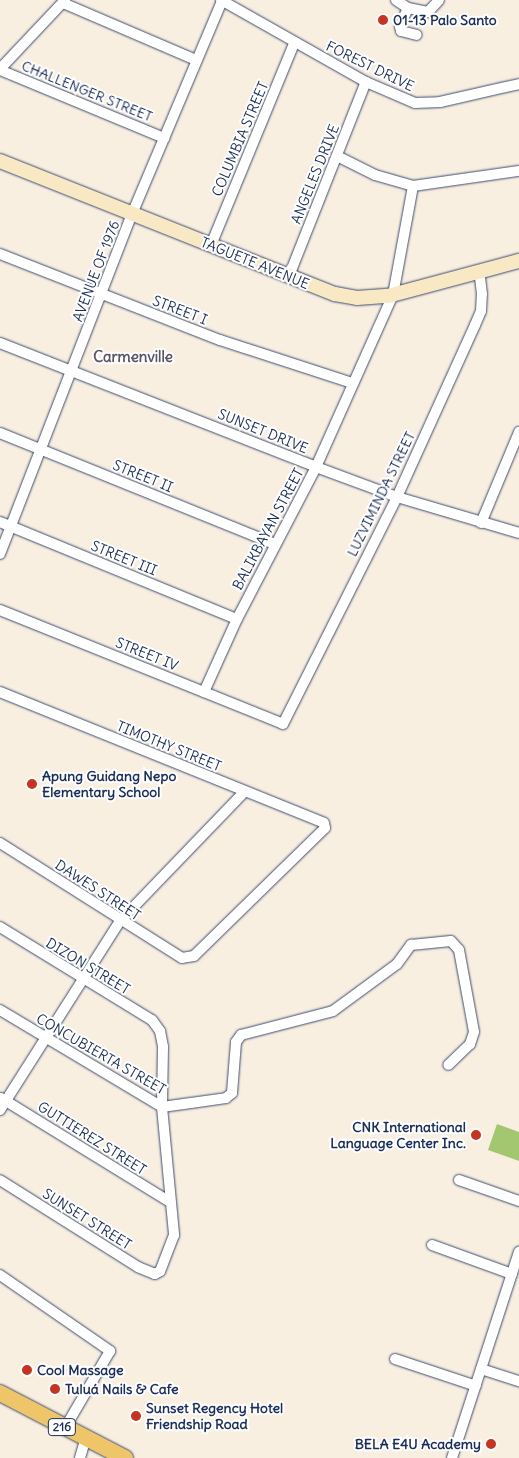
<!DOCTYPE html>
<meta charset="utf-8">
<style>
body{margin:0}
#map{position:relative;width:519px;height:1458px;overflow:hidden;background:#f9efe0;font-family:Delius,sans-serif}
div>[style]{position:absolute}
.green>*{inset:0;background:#a3c770}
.roads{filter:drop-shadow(0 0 1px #3c4c72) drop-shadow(0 0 1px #3c4c72)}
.street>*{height:10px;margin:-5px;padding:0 5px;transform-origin:5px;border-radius:5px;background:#fff}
.secondary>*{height:14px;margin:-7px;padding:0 7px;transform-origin:7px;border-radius:7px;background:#f8e8c3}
.primary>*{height:16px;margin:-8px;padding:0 8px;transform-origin:8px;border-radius:8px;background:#eec569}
.dots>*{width:14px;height:14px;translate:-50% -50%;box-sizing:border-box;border:2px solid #fff;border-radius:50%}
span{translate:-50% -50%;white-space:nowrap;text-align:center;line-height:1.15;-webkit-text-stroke:4px #fff;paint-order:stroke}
.shield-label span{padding:1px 4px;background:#fff;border:1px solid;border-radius:4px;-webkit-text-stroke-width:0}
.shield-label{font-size:12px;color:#1b2f5e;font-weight:700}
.poi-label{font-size:14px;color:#1b2f5e;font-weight:700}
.left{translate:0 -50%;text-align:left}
.right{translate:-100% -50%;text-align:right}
.street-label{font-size:14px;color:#1b2f5e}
.neighbourhood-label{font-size:15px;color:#5c5468;font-weight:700}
</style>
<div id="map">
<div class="green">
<div style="clip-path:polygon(497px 1124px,519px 1132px,519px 1161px,488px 1150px)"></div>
</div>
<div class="roads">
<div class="street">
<div style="left:221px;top:0;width:167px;rotate:29.5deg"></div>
<div style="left:366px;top:82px;width:53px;rotate:23.2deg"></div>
<div style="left:415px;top:103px;width:25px;rotate:-2deg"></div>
<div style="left:440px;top:102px;width:81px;rotate:-12.8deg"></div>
<div style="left:396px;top:0;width:14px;rotate:34deg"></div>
<div style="left:408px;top:8px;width:20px;rotate:11deg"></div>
<div style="left:428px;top:12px;width:16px;rotate:-47deg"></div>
<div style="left:63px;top:3px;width:145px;rotate:23.2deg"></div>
<div style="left:408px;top:8px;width:20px;rotate:114deg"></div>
<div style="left:400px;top:26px;width:5px;rotate:79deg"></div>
<div style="left:401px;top:31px;width:16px;rotate:14deg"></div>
<div style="left:0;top:69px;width:95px;rotate:-46.7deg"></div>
<div style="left:0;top:70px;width:178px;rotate:22.5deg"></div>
<div style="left:337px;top:156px;width:42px;rotate:26.6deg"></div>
<div style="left:375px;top:175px;width:40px;rotate:16deg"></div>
<div style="left:413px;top:186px;width:107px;rotate:-8.1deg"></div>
<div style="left:211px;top:245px;width:217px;rotate:-67.6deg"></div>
<div style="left:0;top:254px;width:236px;rotate:21.4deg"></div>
<div style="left:220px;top:340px;width:139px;rotate:18deg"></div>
<div style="left:289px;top:276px;width:209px;rotate:-68.4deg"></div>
<div style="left:0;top:343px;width:339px;rotate:21.4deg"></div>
<div style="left:316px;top:467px;width:86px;rotate:20.3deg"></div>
<div style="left:397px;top:497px;width:127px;rotate:16.4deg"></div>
<div style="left:0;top:433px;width:297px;rotate:22deg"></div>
<div style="left:0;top:522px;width:256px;rotate:22.3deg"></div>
<div style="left:481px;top:523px;width:99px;rotate:-67.3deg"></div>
<div style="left:0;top:554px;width:365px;rotate:-68.8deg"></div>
<div style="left:132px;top:214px;width:231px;rotate:-67.1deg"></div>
<div style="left:0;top:610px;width:305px;rotate:21.9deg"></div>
<div style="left:283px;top:724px;width:254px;rotate:-63.3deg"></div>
<div style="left:397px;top:497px;width:189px;rotate:-65.6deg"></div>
<div style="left:475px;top:325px;width:15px;rotate:-67deg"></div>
<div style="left:481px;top:311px;width:17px;rotate:-87deg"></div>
<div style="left:482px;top:294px;width:24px;rotate:-97deg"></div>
<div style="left:0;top:692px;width:349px;rotate:22deg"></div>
<div style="left:324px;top:823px;width:5px;rotate:79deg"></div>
<div style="left:325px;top:828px;width:183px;rotate:135.7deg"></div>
<div style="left:194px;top:956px;width:12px;rotate:171deg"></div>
<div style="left:182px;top:958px;width:215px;rotate:-147.7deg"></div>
<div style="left:204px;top:692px;width:80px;rotate:-65.7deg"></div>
<div style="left:237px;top:619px;width:171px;rotate:-62.5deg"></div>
<div style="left:316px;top:467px;width:188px;rotate:-65.9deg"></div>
<div style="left:393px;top:295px;width:111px;rotate:-79.6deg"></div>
<div style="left:0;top:927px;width:178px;rotate:31.5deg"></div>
<div style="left:152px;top:1020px;width:14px;rotate:54deg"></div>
<div style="left:160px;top:1031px;width:16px;rotate:79deg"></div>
<div style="left:163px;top:1047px;width:60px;rotate:91deg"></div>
<div style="left:162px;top:1107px;width:129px;rotate:84.6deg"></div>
<div style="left:174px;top:1235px;width:39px;rotate:111deg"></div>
<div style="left:160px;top:1271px;width:6px;rotate:149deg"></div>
<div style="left:155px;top:1274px;width:18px;rotate:-158deg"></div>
<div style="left:138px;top:1267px;width:163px;rotate:-147.8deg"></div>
<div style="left:0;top:1010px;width:189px;rotate:30.9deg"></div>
<div style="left:162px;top:1107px;width:29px;rotate:-8deg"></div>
<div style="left:191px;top:1103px;width:35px;rotate:-8deg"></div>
<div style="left:226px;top:1098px;width:8px;rotate:-40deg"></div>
<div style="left:232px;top:1093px;width:51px;rotate:-85.5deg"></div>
<div style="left:236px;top:1042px;width:9px;rotate:-54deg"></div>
<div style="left:241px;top:1035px;width:95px;rotate:-14.6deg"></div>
<div style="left:333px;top:1011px;width:79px;rotate:-36.3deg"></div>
<div style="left:397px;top:964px;width:24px;rotate:-54deg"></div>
<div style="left:411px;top:945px;width:40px;rotate:-5.7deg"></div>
<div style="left:451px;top:941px;width:12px;rotate:48deg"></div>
<div style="left:459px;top:950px;width:83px;rotate:79.6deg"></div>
<div style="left:474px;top:1032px;width:13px;rotate:108deg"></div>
<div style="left:470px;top:1044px;width:30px;rotate:136deg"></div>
<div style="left:1px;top:1098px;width:198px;rotate:31.6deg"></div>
<div style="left:0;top:1110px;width:224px;rotate:-57.6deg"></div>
<div style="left:120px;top:921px;width:180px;rotate:-46.1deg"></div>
<div style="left:459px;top:1180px;width:64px;rotate:19.3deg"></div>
<div style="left:432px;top:1245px;width:85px;rotate:19.9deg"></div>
<div style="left:0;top:1275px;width:134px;rotate:34.6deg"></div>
<div style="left:110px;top:1351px;width:89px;rotate:120.3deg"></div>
<div style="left:395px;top:1359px;width:85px;rotate:18.4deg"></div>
<div style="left:481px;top:1369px;width:40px;rotate:18deg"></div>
<div style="left:80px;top:1458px;width:19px;rotate:-74deg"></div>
<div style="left:452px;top:1458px;width:217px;rotate:-72deg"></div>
</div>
<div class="secondary">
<div style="left:0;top:161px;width:360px;rotate:21.7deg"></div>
<div style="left:335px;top:294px;width:22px;rotate:10deg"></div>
<div style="left:357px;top:298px;width:31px;rotate:-4deg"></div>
<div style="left:388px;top:296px;width:136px;rotate:-15deg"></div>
</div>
<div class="primary">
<div style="left:0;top:1393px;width:141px;rotate:27.5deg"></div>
</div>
</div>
<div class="dots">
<div style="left:383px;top:20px;background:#c8321e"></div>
<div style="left:32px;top:784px;background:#c8321e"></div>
<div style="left:476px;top:1135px;background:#c8321e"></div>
<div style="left:27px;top:1370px;background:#c8321e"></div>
<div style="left:55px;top:1389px;background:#c8321e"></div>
<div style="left:136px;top:1416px;background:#c8321e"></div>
<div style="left:491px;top:1444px;background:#c8321e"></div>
</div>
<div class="shield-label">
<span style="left:62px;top:1427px">216</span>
</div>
<div class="poi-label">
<span class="left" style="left:393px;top:20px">01-13 Palo Santo</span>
<span class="left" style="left:42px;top:784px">Apung Guidang Nepo<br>Elementary School</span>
<span class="right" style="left:466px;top:1135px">CNK International<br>Language Center Inc.</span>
<span class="left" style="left:37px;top:1370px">Cool Massage</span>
<span class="left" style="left:65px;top:1389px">Tuluá Nails &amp; Cafe</span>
<span class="left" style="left:146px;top:1416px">Sunset Regency Hotel<br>Friendship Road</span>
<span class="right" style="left:481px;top:1444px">BELA E4U Academy</span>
</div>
<div class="street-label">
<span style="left:370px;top:66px;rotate:26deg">FOREST DRIVE</span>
<span style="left:87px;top:91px;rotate:22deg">CHALLENGER STREET</span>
<span style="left:240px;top:139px;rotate:-67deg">COLUMBIA STREET</span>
<span style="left:315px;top:174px;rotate:-68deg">ANGELES DRIVE</span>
<span style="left:255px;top:263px;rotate:22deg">TAGUETE AVENUE</span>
<span style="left:96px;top:271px;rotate:-69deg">AVENUE OF 1976</span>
<span style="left:180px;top:310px;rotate:21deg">STREET I</span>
<span style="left:263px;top:431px;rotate:22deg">SUNSET DRIVE</span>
<span style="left:143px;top:476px;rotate:22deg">STREET II</span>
<span style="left:381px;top:494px;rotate:-64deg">LUZVIMINDA STREET</span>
<span style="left:268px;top:529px;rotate:-62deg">BALIKBAYAN STREET</span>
<span style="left:124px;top:558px;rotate:22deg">STREET III</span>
<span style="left:147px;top:654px;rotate:22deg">STREET IV</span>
<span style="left:169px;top:746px;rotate:22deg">TIMOTHY STREET</span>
<span style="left:98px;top:890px;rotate:33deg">DAWES STREET</span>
<span style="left:88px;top:966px;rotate:31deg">DIZON STREET</span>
<span style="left:101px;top:1054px;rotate:30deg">CONCUBIERTA STREET</span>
<span style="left:92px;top:1138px;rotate:32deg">GUTTIEREZ STREET</span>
<span style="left:87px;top:1219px;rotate:32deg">SUNSET STREET</span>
</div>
<div class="neighbourhood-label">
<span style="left:133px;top:357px">Carmenville</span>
</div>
</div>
